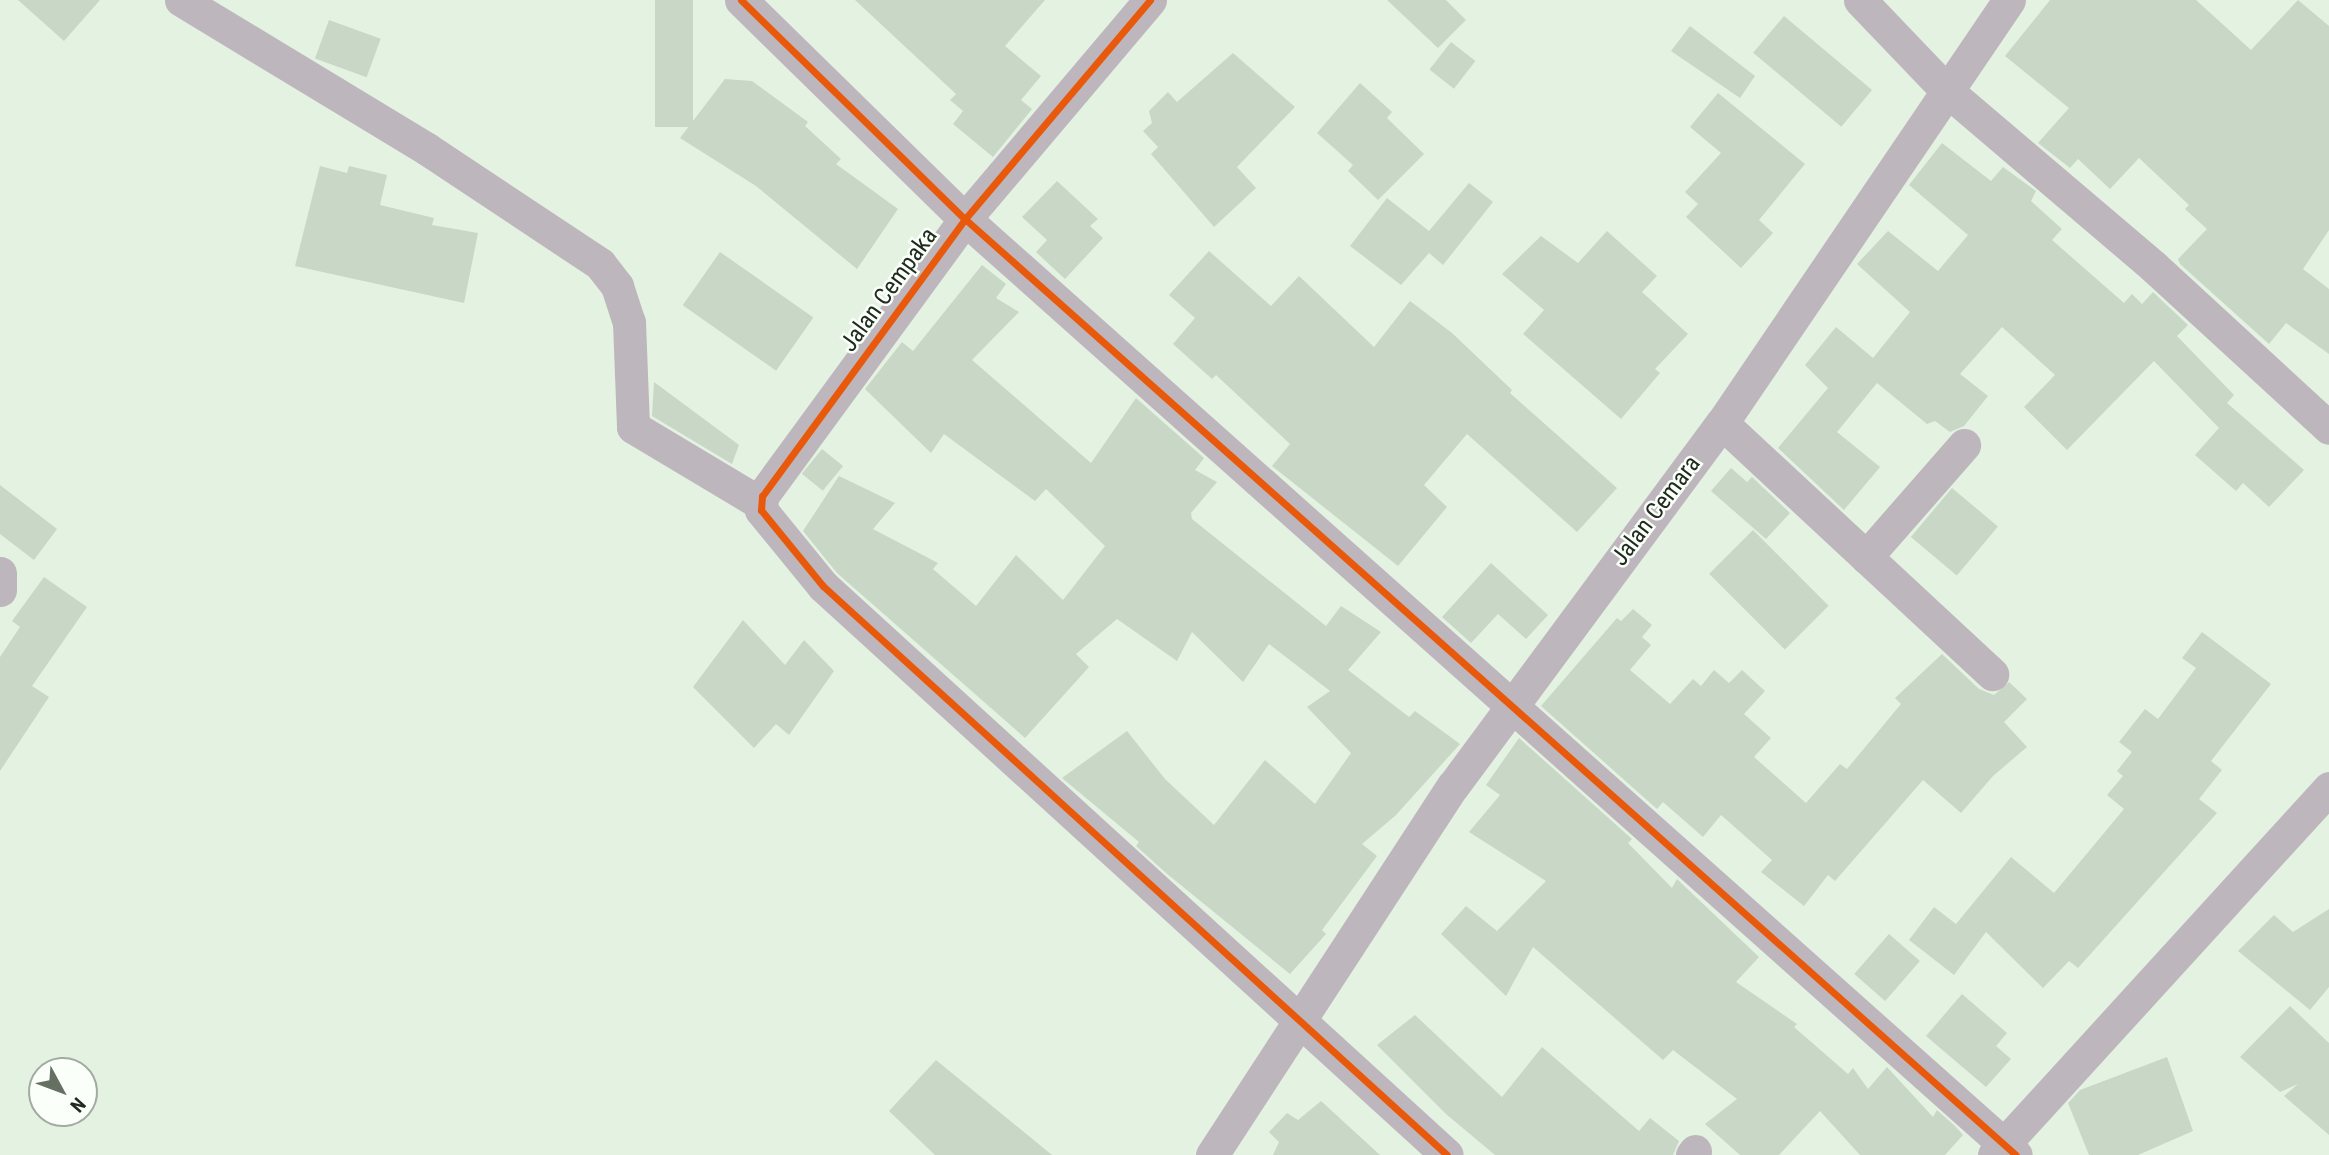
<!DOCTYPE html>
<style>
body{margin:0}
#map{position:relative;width:2329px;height:1155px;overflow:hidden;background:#e4f2e2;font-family:"Roboto Condensed",sans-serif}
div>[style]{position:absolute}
.building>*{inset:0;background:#c8d7c6;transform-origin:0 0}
.minor>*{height:33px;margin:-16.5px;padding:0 16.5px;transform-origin:16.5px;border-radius:16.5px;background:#beb6bd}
.cycleway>*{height:7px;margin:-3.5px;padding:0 3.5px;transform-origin:3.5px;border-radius:3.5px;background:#e8590c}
span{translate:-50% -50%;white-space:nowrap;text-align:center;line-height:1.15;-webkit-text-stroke:5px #fafff9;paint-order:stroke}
.street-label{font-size:24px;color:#202a1f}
.north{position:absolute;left:28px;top:1057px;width:70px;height:70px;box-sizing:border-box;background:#fafff9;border:2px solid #a3aaa2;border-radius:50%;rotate:131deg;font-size:19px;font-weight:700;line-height:28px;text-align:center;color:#202a1f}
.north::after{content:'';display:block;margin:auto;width:24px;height:32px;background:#657063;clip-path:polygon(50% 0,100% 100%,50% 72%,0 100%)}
</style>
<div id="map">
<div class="building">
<div style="clip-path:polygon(18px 0,100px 0,64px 41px)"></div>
<div style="left:655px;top:0;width:38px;height:127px"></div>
<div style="clip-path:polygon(855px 0,1045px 0,1005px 46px,1041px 76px,1021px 100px,1032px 109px,993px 157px,953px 124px,963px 111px,950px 100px,956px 94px)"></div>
<div style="clip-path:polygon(1387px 0,1446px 0,1466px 20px,1438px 48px)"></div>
<div style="clip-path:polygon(2050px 0,2196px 0,2251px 50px,2298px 0,2329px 26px,2329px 230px,2303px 269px,2329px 289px,2329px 354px,2286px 323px,2269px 344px,2180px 264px,2178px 259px,2207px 229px,2185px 209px,2189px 205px,2139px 158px,2110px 189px,2078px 159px,2070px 168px,2038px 143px,2069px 108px,2005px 56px)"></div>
<div style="left:1784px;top:16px;width:115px;height:48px;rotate:40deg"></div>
<div style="left:329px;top:20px;width:55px;height:41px;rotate:20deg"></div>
<div style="clip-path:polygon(1690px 26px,1755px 76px,1740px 98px,1671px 51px)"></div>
<div style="left:1451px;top:42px;width:31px;height:35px;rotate:38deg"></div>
<div style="clip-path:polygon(1233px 53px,1295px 107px,1237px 167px,1256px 188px,1214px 227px,1151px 154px,1158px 147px,1143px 131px,1152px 123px,1149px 111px,1168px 92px,1177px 102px)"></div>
<div style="clip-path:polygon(725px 79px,752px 81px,808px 122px,805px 126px,841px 159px,836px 164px,898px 209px,857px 269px,756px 186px,680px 138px)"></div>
<div style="clip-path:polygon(1360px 83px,1392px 112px,1387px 118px,1424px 154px,1378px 200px,1348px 171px,1353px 165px,1317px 133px)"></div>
<div style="clip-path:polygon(1718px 93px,1805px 164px,1759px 220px,1773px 233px,1741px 268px,1686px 217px,1698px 204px,1685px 192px,1721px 153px,1690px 127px)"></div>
<div style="clip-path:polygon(1942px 143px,1991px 181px,2003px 167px,2036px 191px,2031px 201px,2062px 229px,2052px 240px,2124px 303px,2132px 294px,2142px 304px,2153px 292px,2188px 325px,2177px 336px,2234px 395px,2227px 403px,2304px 470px,2269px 507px,2243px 483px,2236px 491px,2195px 455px,2219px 428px,2154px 361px,2067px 450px,2024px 407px,2055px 375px,2002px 327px,1960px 374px,1988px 396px,1964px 426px,1950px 432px,1935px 421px,1927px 424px,1877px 383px,1837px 432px,1880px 467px,1844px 510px,1778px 448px,1828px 388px,1805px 365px,1836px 327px,1873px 358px,1910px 312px,1857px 264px,1888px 231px,1938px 271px,1968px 235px,1909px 185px)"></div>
<div style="clip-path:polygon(320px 166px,347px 173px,349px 166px,387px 175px,380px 205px,434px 218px,432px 225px,478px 233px,464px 303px,295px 266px)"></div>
<div style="clip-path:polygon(1057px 181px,1098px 219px,1090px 226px,1103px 238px,1065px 279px,1036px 252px,1047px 240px,1022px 217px)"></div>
<div style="clip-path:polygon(1469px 183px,1493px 202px,1443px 265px,1429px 253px,1401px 285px,1350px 246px,1387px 198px,1429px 231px)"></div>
<div style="clip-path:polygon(1607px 231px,1657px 276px,1642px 292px,1688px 334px,1655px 369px,1660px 373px,1621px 419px,1523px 334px,1544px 310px,1502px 274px,1541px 236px,1578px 263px)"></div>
<div style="clip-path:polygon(1209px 251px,1271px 306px,1299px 276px,1374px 347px,1410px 301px,1452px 333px,1512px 390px,1510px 393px,1617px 488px,1577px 532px,1467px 434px,1424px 485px,1447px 507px,1398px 566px,1272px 466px,1290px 444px,1216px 375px,1212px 379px,1173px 344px,1195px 318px,1169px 295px)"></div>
<div style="left:720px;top:252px;width:114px;height:65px;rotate:35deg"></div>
<div style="clip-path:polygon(982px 265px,1006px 284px,996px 298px,1019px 312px,972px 360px,1091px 463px,1136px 398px,1204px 458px,1195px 470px,1217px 482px,1191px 513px,1192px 519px,1326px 626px,1341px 606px,1381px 632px,1348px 670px,1409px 717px,1415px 711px,1460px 744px,1396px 815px,1362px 844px,1377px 856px,1322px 930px,1326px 934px,1290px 974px,1166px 873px,1136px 846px,1139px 842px,1062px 778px,1127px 731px,1165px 779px,1214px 825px,1265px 760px,1315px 804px,1351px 753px,1307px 707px,1330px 691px,1269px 644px,1243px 682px,1192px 632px,1177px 661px,1117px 619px,1076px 654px,1089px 667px,1025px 738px,837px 573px,803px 531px,839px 476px,895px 503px,873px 529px,938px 563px,933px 569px,976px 606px,1016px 555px,1063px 600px,1105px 546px,1046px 489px,1035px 501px,944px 434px,931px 453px,865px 389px,902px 342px,913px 351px)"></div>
<div style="clip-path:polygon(654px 382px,739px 445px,732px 464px,652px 416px)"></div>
<div style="left:822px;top:449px;width:27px;height:32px;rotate:39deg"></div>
<div style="clip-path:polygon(1731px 468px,1747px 482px,1752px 477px,1790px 513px,1766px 539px,1711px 491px)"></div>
<div style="clip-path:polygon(0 485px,57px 529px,34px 560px,0 534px)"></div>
<div style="left:1952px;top:488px;width:60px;height:64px;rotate:40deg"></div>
<div style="left:1753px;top:530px;width:107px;height:62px;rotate:45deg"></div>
<div style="clip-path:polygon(1491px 563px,1548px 615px,1526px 639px,1498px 614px,1471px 643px,1442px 617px)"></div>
<div style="clip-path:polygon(44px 577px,87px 607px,32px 686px,49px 697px,0 771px,0 657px,20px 627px,12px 621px)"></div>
<div style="clip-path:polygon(1633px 609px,1652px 625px,1642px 637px,1651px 645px,1630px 670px,1670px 704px,1693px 679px,1701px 686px,1714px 670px,1729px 683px,1742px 670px,1765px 691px,1744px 714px,1771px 738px,1754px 757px,1806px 803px,1840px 764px,1847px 769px,1901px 704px,1895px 698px,1942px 654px,1979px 689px,1994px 695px,2009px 682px,2027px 699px,2004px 722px,2027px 747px,1993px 776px,1961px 813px,1923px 780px,1835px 881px,1828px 875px,1804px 906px,1761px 872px,1772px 860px,1721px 815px,1703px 837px,1663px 802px,1657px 809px,1541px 706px,1617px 618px,1621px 621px)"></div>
<div style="clip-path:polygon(743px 620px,785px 665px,804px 640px,834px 671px,789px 735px,776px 724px,754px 748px,693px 687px)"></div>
<div style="clip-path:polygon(2202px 632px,2271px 684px,2211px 761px,2222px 770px,2199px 799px,2217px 813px,2078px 968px,2069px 961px,2043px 988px,1986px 932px,1954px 975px,1909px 940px,1934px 907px,1956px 924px,2011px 857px,2054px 893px,2124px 809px,2107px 795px,2123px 776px,2117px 771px,2132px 752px,2119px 742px,2145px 709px,2158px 719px,2196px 668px,2182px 658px)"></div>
<div style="clip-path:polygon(1519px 738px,1632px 839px,1628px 843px,1672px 888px,1677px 879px,1759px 957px,1736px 982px,1797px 1024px,1794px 1027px,1848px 1074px,1853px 1068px,1868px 1089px,1887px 1067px,1933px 1117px,1937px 1110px,1955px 1126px,1963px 1135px,1945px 1155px,1860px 1155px,1820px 1111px,1779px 1155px,1740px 1155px,1705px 1124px,1737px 1099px,1673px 1050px,1663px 1060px,1533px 947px,1506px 996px,1441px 934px,1466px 906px,1497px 931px,1546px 881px,1469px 832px,1500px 795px,1486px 785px)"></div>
<div style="clip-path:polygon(2329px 909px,2329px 987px,2310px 1010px,2238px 951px,2274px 915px,2293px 932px)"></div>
<div style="left:1889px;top:934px;width:41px;height:53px;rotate:41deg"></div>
<div style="clip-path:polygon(1962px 994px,2007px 1033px,1996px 1046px,2011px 1059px,1986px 1087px,1926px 1036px)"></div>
<div style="clip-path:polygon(2290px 1006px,2329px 1043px,2329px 1135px,2284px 1096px,2298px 1084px,2280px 1092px,2240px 1057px)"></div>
<div style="clip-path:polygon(1415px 1015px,1502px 1097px,1542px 1047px,1639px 1131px,1650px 1118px,1679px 1141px,1673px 1155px,1495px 1155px,1446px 1114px,1377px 1045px)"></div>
<div style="clip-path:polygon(2167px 1057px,2193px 1131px,2138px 1155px,2089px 1155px,2068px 1103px,2080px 1090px)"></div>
<div style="clip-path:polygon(936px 1060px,1052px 1155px,935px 1155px,889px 1111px)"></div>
<div style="clip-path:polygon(1321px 1101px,1380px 1155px,1273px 1155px,1279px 1142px,1269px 1132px,1287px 1113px,1298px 1120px)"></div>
</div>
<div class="minor">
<div style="left:181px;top:0;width:288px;rotate:31.2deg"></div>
<div style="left:427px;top:149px;width:208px;rotate:33.6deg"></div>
<div style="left:600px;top:264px;width:28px;rotate:52deg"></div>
<div style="left:617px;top:286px;width:38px;rotate:72deg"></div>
<div style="left:629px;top:322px;width:105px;rotate:87.8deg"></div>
<div style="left:633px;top:427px;width:148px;rotate:30.9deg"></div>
<div style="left:741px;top:0;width:313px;rotate:44.4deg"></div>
<div style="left:965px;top:219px;width:1407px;rotate:41.69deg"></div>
<div style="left:1150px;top:0;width:287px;rotate:130.2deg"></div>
<div style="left:965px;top:219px;width:343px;rotate:126.2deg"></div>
<div style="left:762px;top:496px;width:14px;rotate:94deg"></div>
<div style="left:761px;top:510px;width:98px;rotate:50.8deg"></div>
<div style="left:823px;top:586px;width:844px;rotate:42.36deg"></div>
<div style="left:1860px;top:0;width:123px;rotate:46.3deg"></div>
<div style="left:1945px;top:89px;width:273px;rotate:40.4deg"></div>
<div style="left:2153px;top:266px;width:239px;rotate:42.6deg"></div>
<div style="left:1722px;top:423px;width:369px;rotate:42.9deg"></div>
<div style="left:1866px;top:557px;width:149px;rotate:-48.8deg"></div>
<div style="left:0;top:573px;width:17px;rotate:90deg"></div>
<div style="left:1212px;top:1155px;width:441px;rotate:-56.9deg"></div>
<div style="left:1453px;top:786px;width:452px;rotate:-53.5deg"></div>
<div style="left:1722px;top:423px;width:511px;rotate:-55.84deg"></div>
<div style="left:1692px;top:1155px;width:5px;rotate:-53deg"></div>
<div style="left:1994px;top:1155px;width:497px;rotate:-47.6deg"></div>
</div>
<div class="cycleway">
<div style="left:741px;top:0;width:313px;rotate:44.4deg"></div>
<div style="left:965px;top:219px;width:1407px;rotate:41.69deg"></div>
<div style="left:1150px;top:0;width:287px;rotate:130.2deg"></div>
<div style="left:965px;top:219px;width:343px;rotate:126.2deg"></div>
<div style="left:762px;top:496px;width:14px;rotate:94deg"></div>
<div style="left:761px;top:510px;width:98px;rotate:50.8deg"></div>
<div style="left:823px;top:586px;width:844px;rotate:42.36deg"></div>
</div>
<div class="street-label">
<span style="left:889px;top:290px;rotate:-54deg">Jalan Cempaka</span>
<span style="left:1656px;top:511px;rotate:-53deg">Jalan Cemara</span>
</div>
<div class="north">N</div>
</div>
